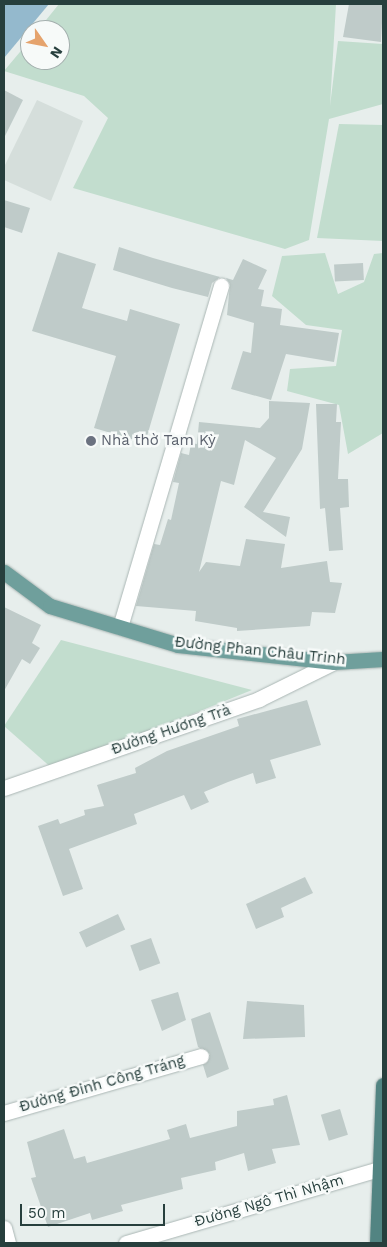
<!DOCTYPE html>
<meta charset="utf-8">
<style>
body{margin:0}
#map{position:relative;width:387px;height:1247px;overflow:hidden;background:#e7eeec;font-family:"Work Sans",sans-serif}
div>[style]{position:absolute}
.built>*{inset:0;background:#d5dedb}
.green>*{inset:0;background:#c2ddce}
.water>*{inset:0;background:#94b9cd}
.building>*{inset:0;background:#bfcbc9;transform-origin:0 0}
.roads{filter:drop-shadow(0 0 1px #aab6b4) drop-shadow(0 0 1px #aab6b4)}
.minor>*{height:15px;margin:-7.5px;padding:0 7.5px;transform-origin:7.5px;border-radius:7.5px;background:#fff}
.primary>*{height:15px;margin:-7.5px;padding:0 7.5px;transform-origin:7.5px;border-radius:7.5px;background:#6f9f9c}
.trunk>*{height:15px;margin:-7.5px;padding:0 7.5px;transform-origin:7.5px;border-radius:7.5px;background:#528482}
.dots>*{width:14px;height:14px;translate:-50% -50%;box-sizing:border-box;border:2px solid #f7faf9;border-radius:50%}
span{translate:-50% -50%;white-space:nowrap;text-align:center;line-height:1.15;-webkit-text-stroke:5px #f7faf9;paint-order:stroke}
.worship-label{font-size:15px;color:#5b616d}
.left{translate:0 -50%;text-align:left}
.street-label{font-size:15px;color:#273f3d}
.frame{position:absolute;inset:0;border:5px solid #273f3d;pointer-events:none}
.north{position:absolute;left:20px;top:20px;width:50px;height:50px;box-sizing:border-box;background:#f7faf9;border:1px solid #a4afae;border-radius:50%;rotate:123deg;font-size:14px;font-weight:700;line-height:20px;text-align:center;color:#273f3d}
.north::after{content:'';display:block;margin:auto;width:18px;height:22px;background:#e5a36d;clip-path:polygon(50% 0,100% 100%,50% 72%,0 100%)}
.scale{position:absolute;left:20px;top:1204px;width:145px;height:22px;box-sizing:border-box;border:2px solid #273f3d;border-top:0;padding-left:6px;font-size:15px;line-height:18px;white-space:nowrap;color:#273f3d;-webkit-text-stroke:4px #f7faf9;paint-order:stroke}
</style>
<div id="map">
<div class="built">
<div style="clip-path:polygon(37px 100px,83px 121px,51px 201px,4px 180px,4px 167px)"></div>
</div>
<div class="green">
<div style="clip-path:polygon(59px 4px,336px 4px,330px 106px,338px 41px,383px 44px,383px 104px,329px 119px,309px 240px,285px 249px,73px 188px,108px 118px,84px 96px,4px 71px,30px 40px,30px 60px,60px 60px,60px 30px,38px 30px)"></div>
<div style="clip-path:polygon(339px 124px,383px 125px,383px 241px,317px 238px)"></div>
<div style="clip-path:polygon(325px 253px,338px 294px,364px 282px,374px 254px,383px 253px,383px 433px,348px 454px,339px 405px,287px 391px,290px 369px,336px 366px,342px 330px,306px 325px,272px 296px,282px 256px)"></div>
<div style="clip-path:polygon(61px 640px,252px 690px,54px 770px,4px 726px)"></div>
</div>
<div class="water">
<div style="clip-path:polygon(4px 4px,49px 4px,4px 58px)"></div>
</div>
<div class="building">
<div style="clip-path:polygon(349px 4px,383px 4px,381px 42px,343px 37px)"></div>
<div style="clip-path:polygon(4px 90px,23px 100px,4px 138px)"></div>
<div style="clip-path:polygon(4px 200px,30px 208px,22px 233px,4px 227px)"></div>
<div style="clip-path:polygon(119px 247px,153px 258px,220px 277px,212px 283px,208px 297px,172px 288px,113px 270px)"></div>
<div style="clip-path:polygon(58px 252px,96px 264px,82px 308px,127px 321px,130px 309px,180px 324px,145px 443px,94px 428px,116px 356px,32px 331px)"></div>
<div style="clip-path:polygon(243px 259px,267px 270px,258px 289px,264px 290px,261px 306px,282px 309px,280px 325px,339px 333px,334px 362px,286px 354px,271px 400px,231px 389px,243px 351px,251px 353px,254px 323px,227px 315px,230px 284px,226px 278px,233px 280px)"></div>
<div style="left:363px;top:263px;width:17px;height:29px;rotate:87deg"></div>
<div style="clip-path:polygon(269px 401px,310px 403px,302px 449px,263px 512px,290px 517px,286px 537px,244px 507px,276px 458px,245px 440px,234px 485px,221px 481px,199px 572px,206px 562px,240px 566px,246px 539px,285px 544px,281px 568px,327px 561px,330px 582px,342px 583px,335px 613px,312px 612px,310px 626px,237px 631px,237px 628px,195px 621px,196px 611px,136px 606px,154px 544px,160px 545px,168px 519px,171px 520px,179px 483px,173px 482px,181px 453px,189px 455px,191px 443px,197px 444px,199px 422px,260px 428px,269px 418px)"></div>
<div style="clip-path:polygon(316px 404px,337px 404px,336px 422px,341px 422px,338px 479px,348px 479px,349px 507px,340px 508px,343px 550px,329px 551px,325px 508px,320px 509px)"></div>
<div style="clip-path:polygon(4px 607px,41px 625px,32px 643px,40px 648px,30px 664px,22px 659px,4px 691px)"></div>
<div style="clip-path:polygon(307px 700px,321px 745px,270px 760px,276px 778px,256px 784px,253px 773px,228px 782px,204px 792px,209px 802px,191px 810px,184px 795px,134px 814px,137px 824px,69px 849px,83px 889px,63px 896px,38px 826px,58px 819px,60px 824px,85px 815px,84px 810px,104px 806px,97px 785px,136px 773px,135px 768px,167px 751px,239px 726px,237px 719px)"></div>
<div style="clip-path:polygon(305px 877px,313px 893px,281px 908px,284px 917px,256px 929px,246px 904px)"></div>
<div style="left:118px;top:914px;width:17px;height:43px;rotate:65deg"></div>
<div style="left:151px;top:938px;width:27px;height:22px;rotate:70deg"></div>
<div style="clip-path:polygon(178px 992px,186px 1020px,162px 1031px,151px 1000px)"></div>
<div style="clip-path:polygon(247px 1001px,304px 1005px,305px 1037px,243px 1039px)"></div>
<div style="clip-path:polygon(210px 1012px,229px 1069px,207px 1078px,203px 1065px,210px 1054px,198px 1047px,191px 1019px)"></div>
<div style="clip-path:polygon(287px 1095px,300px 1145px,272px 1149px,276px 1163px,248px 1171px,244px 1153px,215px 1162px,216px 1170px,181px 1178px,183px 1189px,121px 1205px,123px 1211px,92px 1220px,90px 1213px,48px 1227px,31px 1178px,36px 1177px,27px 1142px,64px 1129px,74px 1159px,85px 1156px,87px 1163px,170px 1139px,167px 1130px,186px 1124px,190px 1138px,237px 1126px,237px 1111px,274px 1105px,273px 1099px)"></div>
<div style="left:340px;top:1109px;width:27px;height:20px;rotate:73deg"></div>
</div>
<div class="roads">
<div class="minor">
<div style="left:120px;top:627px;width:356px;rotate:-73.5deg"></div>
<div style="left:4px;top:788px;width:270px;rotate:-19.2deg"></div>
<div style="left:259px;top:699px;width:84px;rotate:-26.3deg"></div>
<div style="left:4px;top:1113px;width:205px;rotate:-16.1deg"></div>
<div style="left:4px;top:1228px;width:16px;rotate:75deg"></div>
<div style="left:126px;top:1243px;width:268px;rotate:-16.3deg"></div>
</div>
<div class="primary">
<div style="left:4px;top:572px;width:57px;rotate:36.5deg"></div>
<div style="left:50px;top:606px;width:134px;rotate:16.9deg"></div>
<div style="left:178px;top:645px;width:157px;rotate:6.2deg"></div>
<div style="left:334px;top:662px;width:49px;rotate:-3.5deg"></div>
</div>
<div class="trunk">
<div style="left:377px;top:1243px;width:158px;rotate:-87.8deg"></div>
</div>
</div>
<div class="dots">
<div style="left:91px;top:441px;background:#6b7280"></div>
</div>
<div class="worship-label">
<span class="left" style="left:101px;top:441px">Nhà thờ Tam Kỳ</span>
</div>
<div class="street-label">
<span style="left:260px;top:651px;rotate:6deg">Đường Phan Châu Trinh</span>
<span style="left:171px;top:730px;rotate:-19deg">Đường Hương Trà</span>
<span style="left:102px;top:1084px;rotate:-16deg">Đường Đinh Công Tráng</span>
<span style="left:269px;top:1201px;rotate:-16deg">Đường Ngô Thì Nhậm</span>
</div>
<div class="frame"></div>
<div class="north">N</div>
<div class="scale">50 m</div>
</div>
